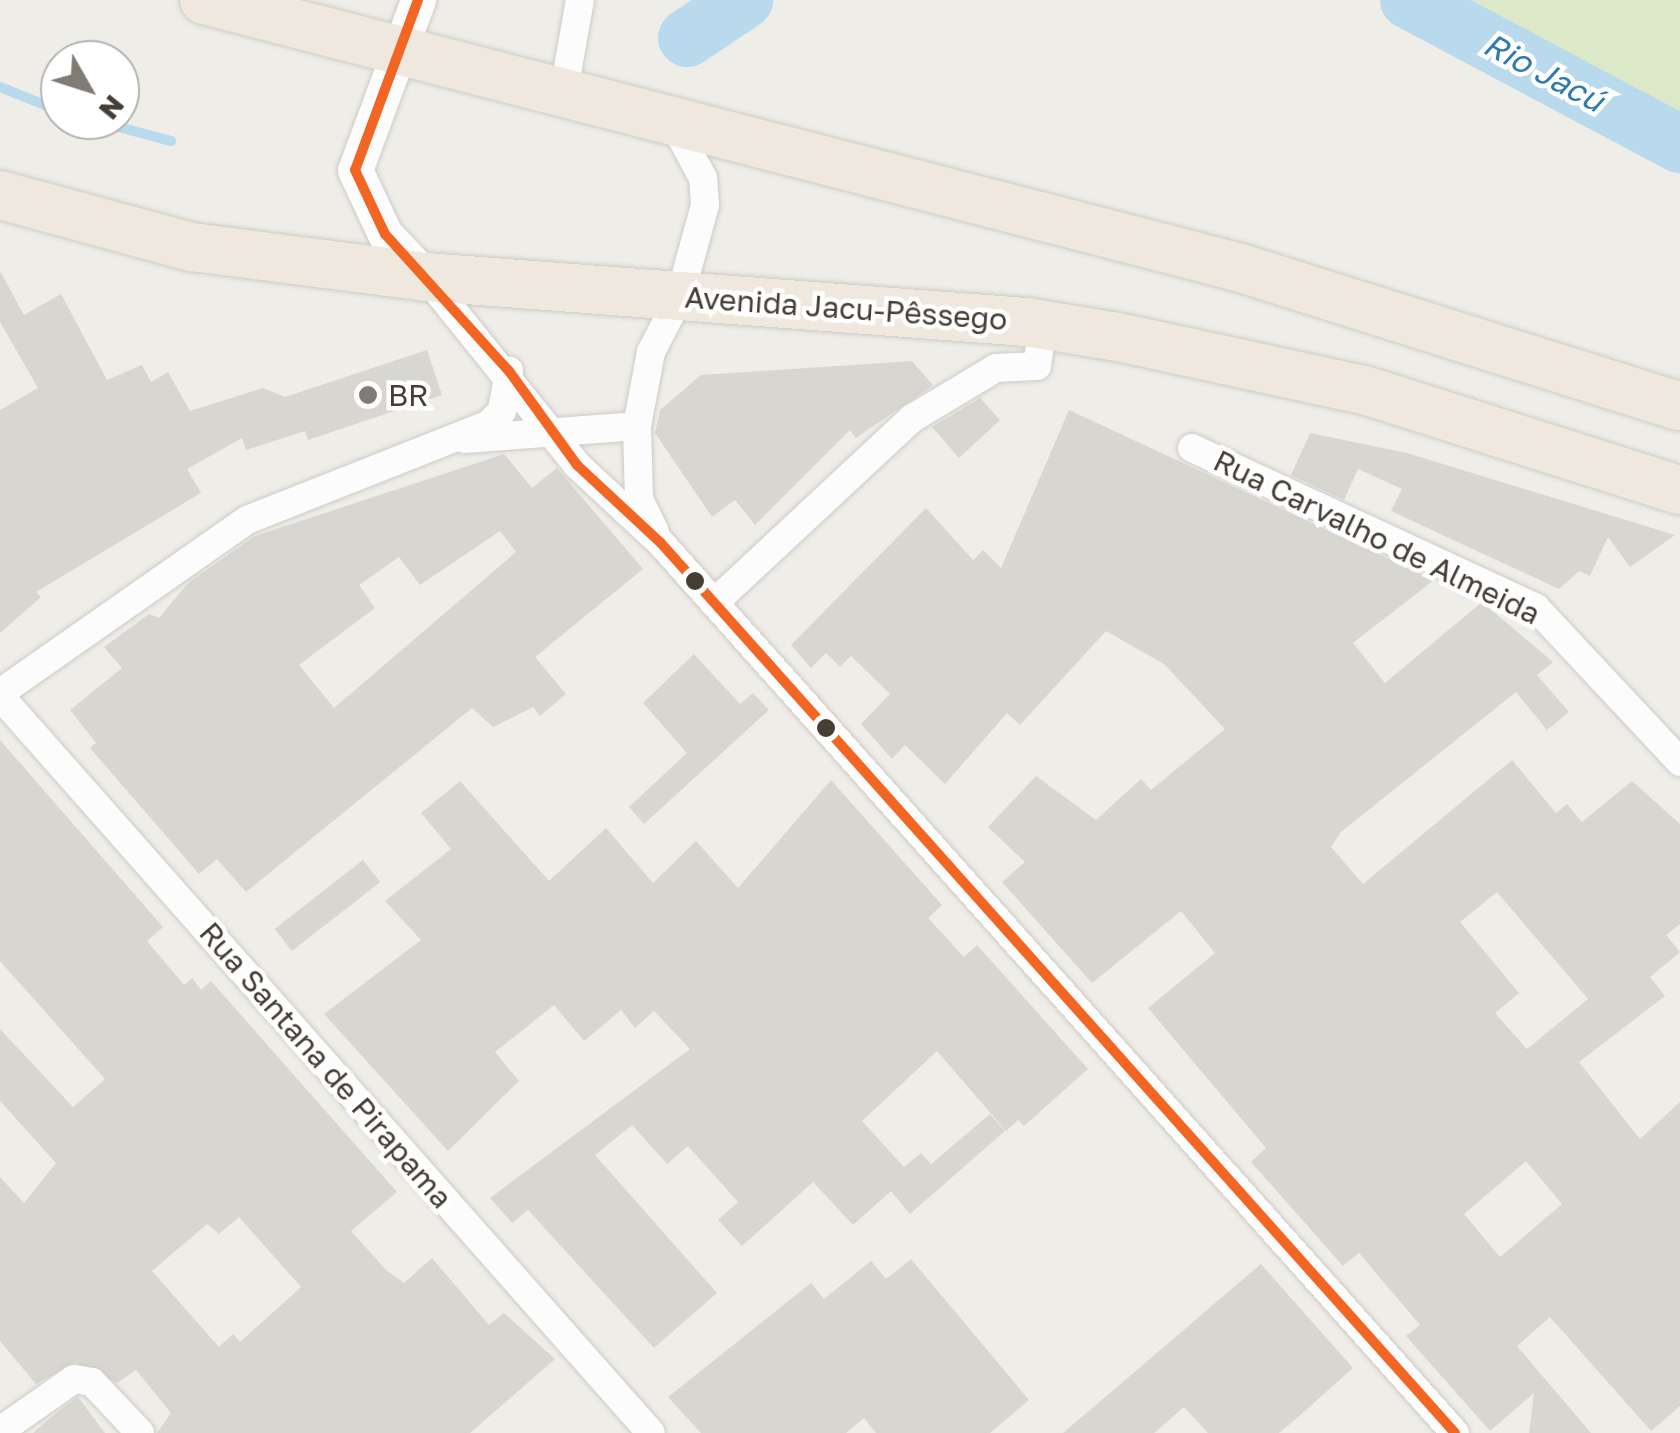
<!DOCTYPE html>
<meta charset="utf-8">
<style>
body{margin:0}
#map{position:relative;width:1680px;height:1433px;overflow:hidden;background:#efede8;font-family:"Golos Text",sans-serif}
div>[style]{position:absolute}
.green>*{inset:0;background:#dce9c9}
.stream>*{height:10px;margin:-5px;padding:0 5px;transform-origin:5px;border-radius:5px;background:#b9d9ec}
.river>*{height:58px;margin:-29px;padding:0 29px;transform-origin:29px;border-radius:29px;background:#b9d9ec}
.building>*{inset:0;background:#d8d6d1;transform-origin:0 0}
.roads{filter:drop-shadow(0 0 2px #cdcbc6) drop-shadow(0 0 2px #cdcbc6)}
.minor>*{height:28px;margin:-14px;padding:0 14px;transform-origin:14px;border-radius:14px;background:#fdfcfc}
.tertiary>*{height:35px;margin:-17.5px;padding:0 17.5px;transform-origin:17.5px;border-radius:17.5px;background:#fdfcfc}
.trunk>*{height:48px;margin:-24px;padding:0 24px;transform-origin:24px;border-radius:24px;background:#eee8de}
.bus-1>*{height:10px;margin:-5px;padding:0 5px;transform-origin:5px;border-radius:5px;background:#f26522}
.dots>*{width:28px;height:28px;translate:-50% -50%;box-sizing:border-box;border:5px solid #fff;border-radius:50%}
span{translate:-50% -50%;white-space:nowrap;text-align:center;line-height:1.15;-webkit-text-stroke:9px #fff;paint-order:stroke}
.street-label{font-size:30px;color:#443e35}
.poi-label{font-size:30px;color:#443e35}
.left{translate:0 -50%;text-align:left}
.water-label{font-size:32px;color:#317aad;font-style:italic}
.north{position:absolute;left:40px;top:40px;width:100px;height:100px;box-sizing:border-box;background:#fff;border:2px solid #b4b2ae;border-radius:50%;rotate:129deg;font-size:28px;font-weight:700;line-height:40px;text-align:center;color:#443e35}
.north::after{content:'';display:block;margin:auto;width:35px;height:45px;background:#807b74;clip-path:polygon(50% 0,100% 100%,50% 72%,0 100%)}
</style>
<div id="map">
<div class="green">
<div style="clip-path:polygon(1450px 0,1680px 0,1680px 118px)"></div>
</div>
<div class="stream">
<div style="left:0;top:87px;width:65px;rotate:21.8deg"></div>
<div style="left:93px;top:120px;width:81px;rotate:15.1deg"></div>
</div>
<div class="river">
<div style="left:1409px;top:0;width:307px;rotate:28deg"></div>
<div style="left:687px;top:38px;width:69px;rotate:-33.7deg"></div>
</div>
<div class="building">
<div style="clip-path:polygon(0 271px,24px 315px,61px 294px,107px 380px,142px 365px,151px 382px,168px 372px,190px 411px,263px 388px,285px 397px,427px 350px,442px 395px,308px 440px,305px 431px,246px 450px,242px 438px,187px 469px,201px 493px,36px 592px,41px 597px,0 633px,0 410px,38px 388px,0 322px)"></div>
<div style="clip-path:polygon(912px 361px,933px 385px,856px 438px,850px 430px,755px 525px,735px 500px,712px 517px,655px 433px,660px 410px,701px 375px)"></div>
<div style="clip-path:polygon(980px 398px,1000px 420px,959px 458px,932px 427px)"></div>
<div style="clip-path:polygon(evenodd,1069px 410px,1434px 580px,1353px 643px,1385px 683px,1482px 602px,1553px 662px,1537px 675px,1569px 712px,1547px 730px,1516px 692px,1341px 832px,1331px 847px,1363px 884px,1512px 760px,1556px 813px,1567px 804px,1582px 822px,1632px 781px,1680px 824px,1680px 924px,1666px 935px,1680px 952px,1650px 977px,1665px 996px,1579px 1062px,1640px 1139px,1680px 1102px,1680px 1406px,1651px 1431px,1550px 1317px,1517px 1346px,1591px 1433px,1529px 1433px,1534px 1393px,1490px 1431px,1406px 1336px,1420px 1325px,1359px 1253px,1343px 1266px,1251px 1162px,1266px 1148px,1148px 1008px,1215px 953px,1181px 911px,1092px 983px,1002px 882px,1025px 862px,988px 827px,1036px 776px,1096px 820px,1141px 779px,1151px 790px,1225px 729px,1164px 664px,1106px 631px,1020px 725px,1007px 713px,945px 784px,905px 745px,892px 759px,861px 724px,890px 694px,851px 656px,840px 667px,826px 653px,811px 668px,791px 645px,926px 508px,973px 560px,983px 550px,1001px 568px,1069px 410px,1497px 892px,1588px 999px,1527px 1049px,1495px 1013px,1519px 993px,1460px 922px,1497px 892px,1069px 410px,1526px 1161px,1562px 1204px,1500px 1257px,1464px 1214px,1526px 1161px)"></div>
<div style="clip-path:polygon(1310px 433px,1407px 453px,1675px 535px,1630px 567px,1608px 537px,1590px 576px,1579px 571px,1559px 589px,1391px 511px,1402px 489px,1358px 469px,1344px 500px,1291px 475px)"></div>
<div style="clip-path:polygon(evenodd,504px 454px,532px 488px,557px 468px,643px 569px,535px 657px,566px 694px,540px 716px,533px 707px,493px 727px,472px 708px,246px 892px,217px 859px,199px 874px,90px 748px,96px 743px,70px 710px,122px 668px,104px 647px,149px 614px,159px 618px,188px 583px,255px 536px,504px 454px,500px 531px,516px 552px,334px 708px,299px 665px,375px 608px,359px 585px,399px 557px,420px 585px,500px 531px)"></div>
<div style="clip-path:polygon(694px 654px,740px 704px,753px 693px,769px 710px,644px 824px,629px 807px,687px 753px,643px 703px)"></div>
<div style="clip-path:polygon(evenodd,0 740px,163px 927px,147px 941px,184px 985px,192px 978px,201px 990px,211px 981px,397px 1192px,351px 1231px,386px 1270px,404px 1283px,432px 1258px,489px 1325px,504px 1313px,555px 1359px,470px 1433px,157px 1433px,171px 1413px,136px 1370px,117px 1383px,75px 1362px,36px 1384px,0 1341px,0 1177px,24px 1203px,56px 1163px,0 1101px,0 1029px,73px 1107px,105px 1079px,0 961px,0 740px,239px 1217px,301px 1287px,240px 1342px,233px 1334px,219px 1347px,152px 1271px,207px 1224px,219px 1234px,239px 1217px)"></div>
<div style="clip-path:polygon(831px 780px,942px 905px,928px 918px,964px 957px,977px 945px,1088px 1069px,1024px 1126px,1018px 1120px,1006px 1131px,937px 1051px,862px 1121px,904px 1167px,921px 1153px,931px 1164px,990px 1114px,1005px 1131px,910px 1214px,891px 1191px,853px 1225px,813px 1182px,742px 1246px,718px 1220px,738px 1202px,688px 1146px,667px 1164px,632px 1125px,595px 1155px,717px 1293px,654px 1348px,528px 1210px,512px 1223px,490px 1198px,690px 1049px,654px 1011px,635px 1028px,621px 1010px,584px 1041px,554px 1005px,495px 1052px,519px 1081px,448px 1151px,324px 1014px,421px 940px,385px 901px,451px 849px,421px 813px,460px 781px,549px 881px,606px 828px,653px 883px,696px 841px,738px 888px)"></div>
<div style="left:363px;top:860px;width:28px;height:112px;rotate:52deg"></div>
<div style="clip-path:polygon(911px 1259px,1029px 1400px,990px 1433px,876px 1433px,864px 1418px,846px 1433px,701px 1433px,668px 1397px,811px 1283px,824px 1299px,871px 1261px,886px 1279px)"></div>
<div style="clip-path:polygon(1261px 1264px,1353px 1368px,1298px 1417px,1279px 1433px,1208px 1433px,1184px 1407px,1154px 1433px,1063px 1433px)"></div>
<div style="clip-path:polygon(78px 1397px,105px 1433px,33px 1433px,56px 1413px)"></div>
</div>
<div class="roads">
<div class="minor">
<div style="left:563px;top:96px;width:97px;rotate:-80deg"></div>
<div style="left:426px;top:277px;width:241px;rotate:51.2deg"></div>
<div style="left:577px;top:465px;width:113px;rotate:42.9deg"></div>
<div style="left:660px;top:542px;width:1194px;rotate:48.26deg"></div>
<div style="left:465px;top:439px;width:172px;rotate:-4.3deg"></div>
<div style="left:1192px;top:448px;width:379px;rotate:24.9deg"></div>
<div style="left:1536px;top:608px;width:211px;rotate:46.9deg"></div>
<div style="left:655px;top:532px;width:37px;rotate:-116deg"></div>
<div style="left:639px;top:499px;width:73px;rotate:-91.6deg"></div>
<div style="left:637px;top:426px;width:75px;rotate:-79.3deg"></div>
<div style="left:651px;top:352px;width:63px;rotate:-62.6deg"></div>
<div style="left:680px;top:296px;width:94px;rotate:-74.6deg"></div>
<div style="left:705px;top:205px;width:27px;rotate:-94deg"></div>
<div style="left:703px;top:178px;width:64px;rotate:-118.2deg"></div>
<div style="left:714px;top:603px;width:270px;rotate:-43deg"></div>
<div style="left:911px;top:419px;width:99px;rotate:-31deg"></div>
<div style="left:996px;top:368px;width:41px;rotate:-2.8deg"></div>
<div style="left:1037px;top:366px;width:42px;rotate:-81.9deg"></div>
<div style="left:0;top:693px;width:302px;rotate:-35deg"></div>
<div style="left:247px;top:520px;width:260px;rotate:-21.6deg"></div>
<div style="left:489px;top:424px;width:18px;rotate:-45deg"></div>
<div style="left:502px;top:411px;width:41px;rotate:-80.1deg"></div>
<div style="left:0;top:696px;width:983px;rotate:48.55deg"></div>
<div style="left:0;top:1431px;width:90px;rotate:-35.1deg"></div>
<div style="left:74px;top:1379px;width:18px;rotate:9deg"></div>
<div style="left:92px;top:1382px;width:70px;rotate:46.7deg"></div>
</div>
<div class="tertiary">
<div style="left:418px;top:0;width:181px;rotate:110.3deg"></div>
<div style="left:355px;top:170px;width:71px;rotate:64.9deg"></div>
<div style="left:385px;top:234px;width:59px;rotate:46.4deg"></div>
</div>
<div class="trunk">
<div style="left:204px;top:0;width:1071px;rotate:14.49deg"></div>
<div style="left:1241px;top:268px;width:460px;rotate:17.5deg"></div>
<div style="left:0;top:195px;width:199px;rotate:15.2deg"></div>
<div style="left:192px;top:247px;width:236px;rotate:7.3deg"></div>
<div style="left:426px;top:277px;width:602px;rotate:4.29deg"></div>
<div style="left:1026px;top:322px;width:93px;rotate:9.3deg"></div>
<div style="left:1118px;top:337px;width:252px;rotate:12.2deg"></div>
<div style="left:1364px;top:390px;width:331px;rotate:17.6deg"></div>
</div>
</div>
<div class="bus-1">
<div style="left:418px;top:0;width:181px;rotate:110.3deg"></div>
<div style="left:355px;top:170px;width:71px;rotate:64.9deg"></div>
<div style="left:385px;top:234px;width:185px;rotate:47.9deg"></div>
<div style="left:509px;top:371px;width:116px;rotate:54.1deg"></div>
<div style="left:577px;top:465px;width:113px;rotate:42.9deg"></div>
<div style="left:660px;top:542px;width:1194px;rotate:48.26deg"></div>
</div>
<div class="dots">
<div style="left:368px;top:395px;background:#807b74"></div>
<div style="left:695px;top:581px;background:#443e35"></div>
<div style="left:826px;top:728px;background:#443e35"></div>
</div>
<div class="street-label">
<span style="left:846px;top:308px;rotate:4deg">Avenida Jacu-Pêssego</span>
<span style="left:1377px;top:537px;rotate:26deg">Rua Carvalho de Almeida</span>
<span style="left:326px;top:1065px;rotate:49deg">Rua Santana de Pirapama</span>
</div>
<div class="poi-label">
<span class="left" style="left:388px;top:395px">BR</span>
</div>
<div class="water-label">
<span style="left:1544px;top:72px;rotate:28deg">Rio Jacú</span>
</div>
<div class="north">N</div>
</div>
